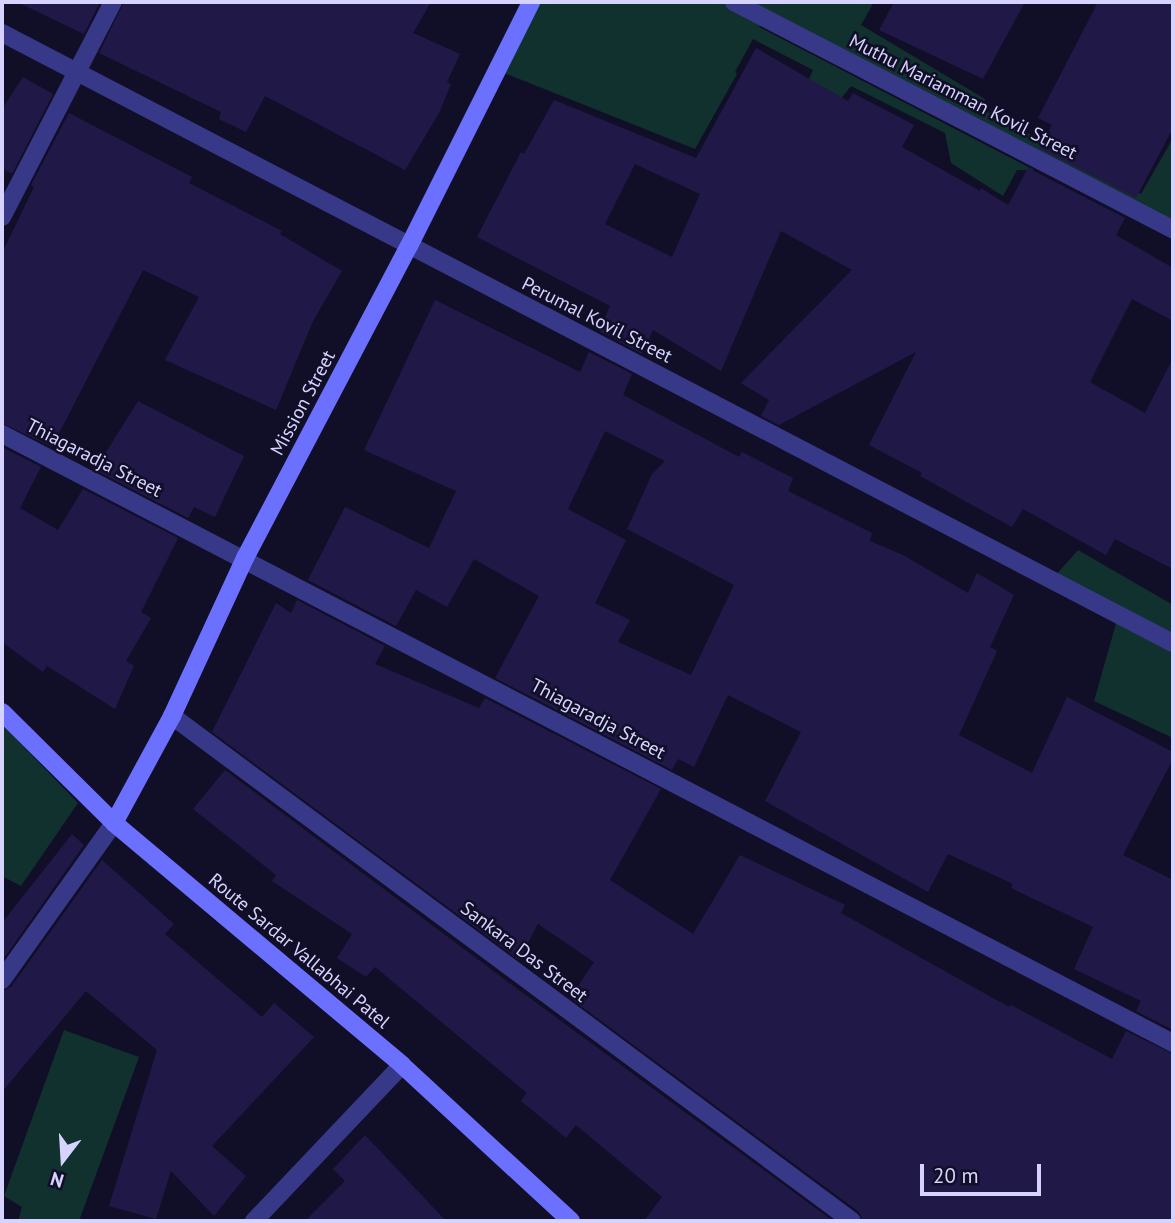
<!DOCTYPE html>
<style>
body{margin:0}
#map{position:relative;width:1175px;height:1223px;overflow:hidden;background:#110e27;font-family:"PT Sans",sans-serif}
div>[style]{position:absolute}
.green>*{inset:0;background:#11312e}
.building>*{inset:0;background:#201948}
.street>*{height:18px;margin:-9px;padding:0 9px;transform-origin:9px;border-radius:9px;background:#373988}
.secondary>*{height:18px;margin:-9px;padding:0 9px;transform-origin:9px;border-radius:9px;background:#6b70ff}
span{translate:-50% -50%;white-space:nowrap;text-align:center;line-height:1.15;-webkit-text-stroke:5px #110e27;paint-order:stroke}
.street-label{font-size:19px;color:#d6d4ff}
.frame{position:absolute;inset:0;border:4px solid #d6d4ff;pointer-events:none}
.north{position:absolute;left:28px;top:1125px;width:70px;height:70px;-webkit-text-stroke:5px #110e27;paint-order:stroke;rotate:197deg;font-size:19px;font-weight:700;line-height:28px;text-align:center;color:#d6d4ff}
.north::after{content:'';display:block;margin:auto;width:24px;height:32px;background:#d6d4ff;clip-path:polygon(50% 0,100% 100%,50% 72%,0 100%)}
.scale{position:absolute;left:920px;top:1164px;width:121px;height:32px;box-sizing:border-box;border:4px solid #d6d4ff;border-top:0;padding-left:9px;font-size:21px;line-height:24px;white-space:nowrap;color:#d6d4ff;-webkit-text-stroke:5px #110e27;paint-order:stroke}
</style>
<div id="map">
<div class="green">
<div style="clip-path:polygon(539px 2px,732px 2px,764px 17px,759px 27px,1034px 170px,1017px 170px,1003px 196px,951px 163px,945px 133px,851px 86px,838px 102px,804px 90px,813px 70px,753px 39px,735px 72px,737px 74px,695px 149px,504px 73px)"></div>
<div style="clip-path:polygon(747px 2px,874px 2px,861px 25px,985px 99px,984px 110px,1141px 194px,1173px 138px,1173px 224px)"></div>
<div style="clip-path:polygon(1078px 550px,1173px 605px,1173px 637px,1055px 576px)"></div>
<div style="clip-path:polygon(1117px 620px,1173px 649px,1173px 738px,1094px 701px)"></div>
<div style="clip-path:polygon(2px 724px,78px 803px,21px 886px,2px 876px)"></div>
<div style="clip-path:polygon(64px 1030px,139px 1057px,79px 1221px,18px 1221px,22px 1207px,4px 1196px)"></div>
</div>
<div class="building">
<div style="clip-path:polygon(17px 2px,100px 2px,84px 34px)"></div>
<div style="clip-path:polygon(124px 2px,431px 2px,413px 33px,460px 54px,447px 82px,451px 84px,439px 113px,405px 170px,265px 96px,246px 132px,219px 119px,221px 112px,99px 53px)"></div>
<div style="clip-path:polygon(894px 2px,1025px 2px,983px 79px,879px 30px)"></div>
<div style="clip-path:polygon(1098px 2px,1173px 2px,1173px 128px,1136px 198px,1039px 148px,1052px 125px,1038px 118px)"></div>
<div style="clip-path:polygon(evenodd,756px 48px,848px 101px,853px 93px,914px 125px,902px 147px,980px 191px,981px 188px,1008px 205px,1028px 168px,1125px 218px,1116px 235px,1173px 268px,1173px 321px,1132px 299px,1090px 382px,1145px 413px,1173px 358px,1173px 569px,1115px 539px,1106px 555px,1023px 509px,1012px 527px,920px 476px,922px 473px,869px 445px,916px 352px,779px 425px,761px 416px,769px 400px,741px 383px,852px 270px,781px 231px,721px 371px,653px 330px,642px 354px,599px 331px,610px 306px,477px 237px,521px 152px,524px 154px,554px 100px,696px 158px,756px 48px,635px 164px,700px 194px,672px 257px,605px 224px,635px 164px)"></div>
<div style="clip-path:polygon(23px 77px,53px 94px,12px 174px,2px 168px,2px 109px)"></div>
<div style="clip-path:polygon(69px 113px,192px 177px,189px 183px,282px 231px,280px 234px,342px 271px,313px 321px,276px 410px,165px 360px,199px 297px,143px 270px,52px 447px,2px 423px,2px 253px,34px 187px,31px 185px)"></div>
<div style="clip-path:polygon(evenodd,435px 300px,580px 372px,589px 352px,632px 374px,623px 395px,739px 457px,742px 452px,793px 478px,788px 491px,872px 533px,870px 541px,903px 555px,968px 593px,977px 573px,1014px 595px,990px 647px,997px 651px,959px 735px,1032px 773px,1067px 697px,1173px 752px,1173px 759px,1123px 855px,1173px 880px,1173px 1030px,1136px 1011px,1141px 1001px,1074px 969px,1093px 927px,1011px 888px,1013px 884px,948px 854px,928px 892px,765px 801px,801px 732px,728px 695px,694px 767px,678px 759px,672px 770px,495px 678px,539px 596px,474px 559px,447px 607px,416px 590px,396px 626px,308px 580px,345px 507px,429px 548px,456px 491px,364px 450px,435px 300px,605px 431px,665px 461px,652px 474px,627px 529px,734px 585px,691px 675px,618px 642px,630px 620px,595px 603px,626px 540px,568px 509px,605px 431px)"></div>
<div style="clip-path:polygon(138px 401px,244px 456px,215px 517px,194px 507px,188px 518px,95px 470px)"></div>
<div style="clip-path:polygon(2px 447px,41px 467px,20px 508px,58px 530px,83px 489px,178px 538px,141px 612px,151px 618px,126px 661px,134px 666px,115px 709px,47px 666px,43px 672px,2px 642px)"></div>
<div style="clip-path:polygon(297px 600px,385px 646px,375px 664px,479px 708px,485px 698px,661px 789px,610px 880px,693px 934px,740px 855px,845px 905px,841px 913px,1009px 1007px,1011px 1005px,1112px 1059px,1126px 1031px,1173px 1054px,1173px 1221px,863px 1221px,859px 1212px,570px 998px,594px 962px,538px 924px,519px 960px,212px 732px,276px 603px,291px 613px)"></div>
<div style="clip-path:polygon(225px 770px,508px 982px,833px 1221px,644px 1221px,662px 1197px,576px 1125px,566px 1138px,521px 1101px,527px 1093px,375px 967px,366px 977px,337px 958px,352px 934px,272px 881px,276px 875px,193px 809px)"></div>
<div style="clip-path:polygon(72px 834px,84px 845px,2px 961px,2px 923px)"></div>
<div style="clip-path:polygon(102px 860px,174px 924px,165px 934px,262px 1017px,274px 1003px,314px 1037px,212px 1146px,246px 1176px,214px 1216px,171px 1171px,156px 1219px,109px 1206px,157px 1050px,86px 991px,2px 1092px,2px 991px,11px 987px)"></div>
<div style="clip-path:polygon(365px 1135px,446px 1221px,305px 1221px,345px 1181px,333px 1169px)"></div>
</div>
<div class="street">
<div style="left:734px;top:2px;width:495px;rotate:27.4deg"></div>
<div style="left:2px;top:33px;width:1320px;rotate:27.52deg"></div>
<div style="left:2px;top:217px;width:242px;rotate:-62.7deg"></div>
<div style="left:2px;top:434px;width:1320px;rotate:27.48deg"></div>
<div style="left:172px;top:716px;width:847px;rotate:36.6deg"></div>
<div style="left:2px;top:980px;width:193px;rotate:-54.5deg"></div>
<div style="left:254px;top:1221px;width:215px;rotate:-46.5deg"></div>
</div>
<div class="secondary">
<div style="left:2px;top:712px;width:158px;rotate:44.7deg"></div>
<div style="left:114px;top:823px;width:376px;rotate:40deg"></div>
<div style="left:402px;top:1065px;width:230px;rotate:42.7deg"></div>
<div style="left:114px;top:823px;width:122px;rotate:-61.5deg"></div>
<div style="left:172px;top:716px;width:174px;rotate:-65.2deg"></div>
<div style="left:245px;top:558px;width:352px;rotate:-62.3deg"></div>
<div style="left:409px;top:246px;width:273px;rotate:-63.4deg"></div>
</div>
<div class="street-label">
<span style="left:963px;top:97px;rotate:27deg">Muthu Mariamman Kovil Street</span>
<span style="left:597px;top:320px;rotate:27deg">Perumal Kovil Street</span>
<span style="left:303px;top:403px;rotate:-62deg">Mission Street</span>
<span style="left:94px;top:458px;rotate:27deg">Thiagaradja Street</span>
<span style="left:598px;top:719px;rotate:28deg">Thiagaradja Street</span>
<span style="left:299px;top:951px;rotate:40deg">Route Sardar Vallabhai Patel</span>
<span style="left:524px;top:952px;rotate:37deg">Sankara Das Street</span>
</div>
<div class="frame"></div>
<div class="north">N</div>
<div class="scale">20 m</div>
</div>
